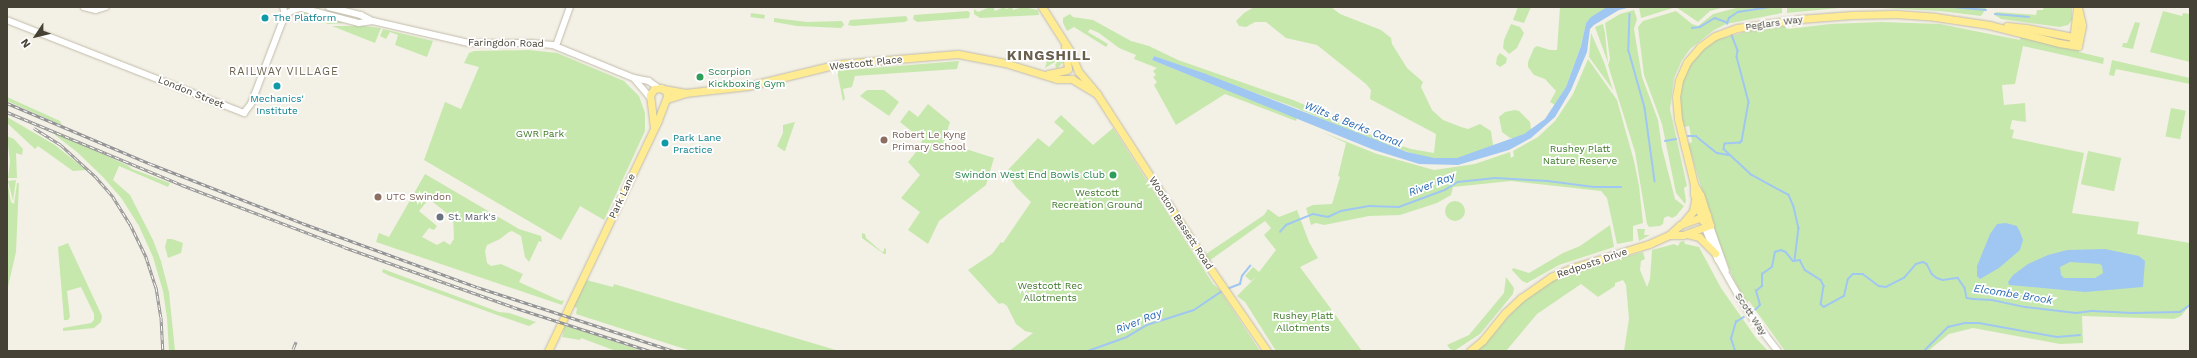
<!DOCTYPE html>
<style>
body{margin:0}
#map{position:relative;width:2197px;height:358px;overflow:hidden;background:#f3f0e5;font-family:"Work Sans",sans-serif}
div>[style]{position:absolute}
.green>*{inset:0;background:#c7e8ad;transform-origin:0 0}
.round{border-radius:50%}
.water>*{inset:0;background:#a0c7f1}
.stream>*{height:1.5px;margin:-0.75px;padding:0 0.75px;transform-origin:0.75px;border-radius:0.75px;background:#a0c7f1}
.roads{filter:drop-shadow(0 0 1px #c1bcaa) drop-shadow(0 0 1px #c1bcaa)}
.minor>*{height:5.5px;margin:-2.75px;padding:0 2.75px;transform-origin:2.75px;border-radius:2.75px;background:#fff}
.major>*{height:7px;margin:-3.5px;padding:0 3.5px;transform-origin:3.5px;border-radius:3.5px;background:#ffec92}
.rail>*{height:3px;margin-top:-1.5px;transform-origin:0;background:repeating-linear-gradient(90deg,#fff 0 4.5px,#959595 0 9px);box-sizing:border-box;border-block:1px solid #959595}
.dots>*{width:11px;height:11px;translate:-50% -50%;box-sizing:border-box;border:2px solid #fff;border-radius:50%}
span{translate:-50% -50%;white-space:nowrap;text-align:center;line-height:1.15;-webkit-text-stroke:3.5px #fff;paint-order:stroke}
.culture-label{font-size:10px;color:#0d838f}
.left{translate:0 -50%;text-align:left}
.street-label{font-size:10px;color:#454134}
.leisure-label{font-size:10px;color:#27864d}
.right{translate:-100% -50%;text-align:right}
.park-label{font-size:10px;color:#3d7827}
.education-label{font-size:10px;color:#785e54}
.worship-label{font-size:10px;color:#5b616d}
.neighbourhood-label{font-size:11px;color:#68604c;letter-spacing:1px}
.water-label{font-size:11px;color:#2c6bb3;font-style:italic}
.district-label{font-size:14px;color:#68604c;font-weight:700;letter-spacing:1px}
.frame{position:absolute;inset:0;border:8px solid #454134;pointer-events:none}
.north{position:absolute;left:16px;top:16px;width:40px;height:40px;-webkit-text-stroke:3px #fff;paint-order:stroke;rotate:235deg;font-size:11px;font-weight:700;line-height:16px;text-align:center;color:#454134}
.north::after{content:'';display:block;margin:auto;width:14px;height:18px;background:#454134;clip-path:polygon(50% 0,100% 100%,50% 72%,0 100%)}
</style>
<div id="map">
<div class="green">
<div style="clip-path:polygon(990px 7px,993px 7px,995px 11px,1004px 7px,1006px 9px,1012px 7px,1013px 10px,1023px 7px,1038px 10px,1039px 15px,980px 18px,974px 14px,974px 9px,978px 12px)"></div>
<div style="clip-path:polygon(1254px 7px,1331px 7px,1340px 14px,1381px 30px,1391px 38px,1392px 44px,1407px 68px,1423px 82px,1421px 87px,1432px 110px,1443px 120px,1461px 127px,1468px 129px,1480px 124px,1491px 131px,1493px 145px,1470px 156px,1446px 160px,1420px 156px,1367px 138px,1294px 107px,1154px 56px,1152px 60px,1297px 118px,1296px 121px,1225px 94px,1176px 125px,1154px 85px,1157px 82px,1153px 77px,1156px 75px,1153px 71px,1157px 68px,1134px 59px,1136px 55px,1119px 48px,1099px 33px,1090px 29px,1088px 32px,1108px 44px,1106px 47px,1074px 27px,1067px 31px,1063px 23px,1063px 18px,1070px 14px,1073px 17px,1093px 20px,1131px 41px,1149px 46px,1178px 60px,1293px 100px,1324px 113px,1328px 118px,1386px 141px,1411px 149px,1434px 153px,1436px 134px,1370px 99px,1371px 90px,1366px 84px,1317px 45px,1286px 38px,1266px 22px,1255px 22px,1246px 27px,1239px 26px,1236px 21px,1244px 13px)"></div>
<div style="clip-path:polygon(1518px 7px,1531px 7px,1524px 23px,1513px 20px)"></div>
<div style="clip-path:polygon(1560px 7px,1607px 7px,1586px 23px,1581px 46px,1566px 87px,1555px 105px,1550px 102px,1556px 91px,1545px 79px,1534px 75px,1528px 67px,1528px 62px,1534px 48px,1537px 46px,1550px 50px,1557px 50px)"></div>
<div style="clip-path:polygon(1639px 7px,1725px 7px,1710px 11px,1698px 22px,1676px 7px,1641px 18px)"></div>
<div style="clip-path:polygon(1740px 7px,1782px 7px,1782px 13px,1726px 24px,1714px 30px,1690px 49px,1682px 60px,1674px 78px,1670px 109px,1687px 186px,1684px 188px,1686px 201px,1685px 204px,1676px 193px,1662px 124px,1644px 75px,1638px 27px,1643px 21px,1676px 11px,1692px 24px,1698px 26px,1713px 14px)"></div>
<div style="clip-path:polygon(1787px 7px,1849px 7px,1787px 13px)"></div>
<div style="clip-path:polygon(1864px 7px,1987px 7px,1981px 16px,1940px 11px)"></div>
<div style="clip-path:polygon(2044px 7px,2072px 7px,2072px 20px,2068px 25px,2060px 27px,2001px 19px,1995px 15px,1996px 12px,2036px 15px,2037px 10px,2043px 10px)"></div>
<div style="clip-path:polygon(1634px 10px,1637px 19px,1634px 29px,1642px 77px,1658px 120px,1662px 148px,1675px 199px,1684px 206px,1676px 216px,1672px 218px,1668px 216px,1664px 218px,1663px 224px,1660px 226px,1649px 227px,1647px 224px,1635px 152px,1608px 65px,1610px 59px,1605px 23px,1620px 14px)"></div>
<div style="clip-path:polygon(968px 11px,970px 13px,969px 18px,917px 22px,913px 19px,914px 15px)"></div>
<div style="clip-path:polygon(2163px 11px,2182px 16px,2183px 13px,2190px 14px,2190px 62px,2150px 52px)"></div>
<div style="clip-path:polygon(304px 13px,305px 13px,345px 23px,328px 24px,304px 15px)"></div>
<div style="left:751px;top:13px;width:14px;height:4px;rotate:8deg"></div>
<div style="clip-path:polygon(906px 16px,908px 20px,905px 22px,853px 26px,848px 25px,850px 20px)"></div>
<div style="clip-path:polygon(774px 18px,807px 22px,842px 21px,844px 25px,841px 28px,797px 26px,774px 22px)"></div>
<div style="clip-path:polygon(1882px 22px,1940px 24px,2020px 40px,2021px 36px,2079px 49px,2079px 52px,2104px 58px,2103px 64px,2023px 46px,2015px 84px,2002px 85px,2004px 105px,2025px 103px,2026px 122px,2012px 120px,2010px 129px,2014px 130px,2012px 138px,2084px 153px,2072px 213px,2139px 222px,2137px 234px,2190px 243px,2190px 305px,2181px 316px,2174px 319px,2082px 316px,2083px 343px,2060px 344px,1973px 328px,1949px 334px,1928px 351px,1785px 351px,1749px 301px,1746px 302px,1733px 278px,1714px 229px,1688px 144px,1692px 142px,1689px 126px,1683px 127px,1679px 104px,1681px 84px,1692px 60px,1703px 48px,1721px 36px,1723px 38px,1749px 31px,1787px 26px,1788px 29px,1830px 24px)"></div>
<div style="clip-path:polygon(2135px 22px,2140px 23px,2133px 49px,2122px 47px,2123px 43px,2127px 43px)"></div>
<div style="clip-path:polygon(1511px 24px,1520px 27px,1524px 33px,1517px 48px,1509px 54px,1503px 48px,1504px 40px)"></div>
<div style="clip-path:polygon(1603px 24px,1605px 33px,1608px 63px,1595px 27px)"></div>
<div style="clip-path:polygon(332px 26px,363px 26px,381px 28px,375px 43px)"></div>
<div style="clip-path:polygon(383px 29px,433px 41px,427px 57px,395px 45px,398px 35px,390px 32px,386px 39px,380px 36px)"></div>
<div style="clip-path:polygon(1591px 33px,1604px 62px,1613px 90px,1589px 57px)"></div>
<div style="clip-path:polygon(1060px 49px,1055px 62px,1045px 68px,1047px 61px)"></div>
<div style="clip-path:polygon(529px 50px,557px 53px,624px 81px,639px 96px,645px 113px,645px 131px,604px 220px,580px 206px,561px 240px,424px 160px,445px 102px,461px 109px,479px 67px,464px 63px,469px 53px,474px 51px)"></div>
<div style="clip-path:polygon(1500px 53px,1507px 58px,1506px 63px,1500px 67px,1496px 64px,1497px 57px)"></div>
<div style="clip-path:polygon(1062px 55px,1063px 62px,1057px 69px,1055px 65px)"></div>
<div style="clip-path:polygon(1588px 59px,1617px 100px,1634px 161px,1639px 186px,1643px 223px,1633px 226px,1633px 241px,1617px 244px,1607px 198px,1601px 191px,1511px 181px,1453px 187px,1451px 195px,1437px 203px,1400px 215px,1369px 216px,1324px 225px,1316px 223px,1311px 225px,1306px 208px,1313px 205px,1332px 204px,1340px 177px,1338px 176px,1346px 143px,1322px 132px,1377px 154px,1434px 170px,1475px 164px,1510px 152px,1511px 158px,1514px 156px,1513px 151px,1538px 137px,1555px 121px,1573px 94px)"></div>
<div style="clip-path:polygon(2112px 60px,2190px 78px,2190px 84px,2116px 69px,2114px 76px,2109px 75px)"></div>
<div style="clip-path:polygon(959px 61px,957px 69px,855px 76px,852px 87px,843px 89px,845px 99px,843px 101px,837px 71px)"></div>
<div style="clip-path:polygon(867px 90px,884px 90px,899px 102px,889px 116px,860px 96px)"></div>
<div style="clip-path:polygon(7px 97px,60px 121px,62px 125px,7px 101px)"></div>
<div style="clip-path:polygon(928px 104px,950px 122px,944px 142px,994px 158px,986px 185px,939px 221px,928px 244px,908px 230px,920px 212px,901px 198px,920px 175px,908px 162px,920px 147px,923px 137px,919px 137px,900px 122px,909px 110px,918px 117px)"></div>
<div style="left:2171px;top:108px;width:15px;height:29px;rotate:11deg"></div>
<div style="clip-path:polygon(1515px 110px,1519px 111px,1530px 122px,1531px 129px,1530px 131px,1516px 138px,1510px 138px,1502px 132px,1499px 117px,1505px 112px)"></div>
<div style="clip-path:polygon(1061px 115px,1093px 145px,1113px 128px,1213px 284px,1219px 289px,1260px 351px,1009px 351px,1033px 333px,1025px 331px,1016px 324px,1007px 306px,1003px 303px,999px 304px,968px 270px,992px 254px,1001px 242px,1003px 243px,1031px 202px,1016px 187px,1006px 172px,1038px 138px,1049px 147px,1064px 131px,1054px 122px)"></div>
<div style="clip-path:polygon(7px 117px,55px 145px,86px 170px,73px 171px,38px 146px,35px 149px,7px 123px)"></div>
<div style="clip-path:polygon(795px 122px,785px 151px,784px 151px,777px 146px,783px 133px,783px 125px)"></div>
<div style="clip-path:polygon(56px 133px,127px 165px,132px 169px,170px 183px,168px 187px,119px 166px,113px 180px,130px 195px,153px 240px,161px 261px,169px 292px,175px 351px,169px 351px,167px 318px,163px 291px,153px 257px,139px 226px,122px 199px,103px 177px,77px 152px,55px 135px)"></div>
<div style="clip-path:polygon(7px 136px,14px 139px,23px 149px,22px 155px,16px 153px,17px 178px,8px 178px,10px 162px)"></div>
<div style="left:2088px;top:151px;width:34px;height:34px;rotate:12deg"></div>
<div style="clip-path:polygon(evenodd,425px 174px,519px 229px,541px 236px,542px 242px,539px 241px,529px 262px,525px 257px,521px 236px,512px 231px,509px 232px,500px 239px,487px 245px,485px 251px,487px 263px,491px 266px,501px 264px,523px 274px,519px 282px,561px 301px,564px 300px,562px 305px,376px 242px,379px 233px,389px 237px,425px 174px,429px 199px,448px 214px,450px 212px,453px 215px,454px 239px,450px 245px,444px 241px,437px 245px,422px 237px,429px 228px,434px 230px,437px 226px,419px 211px,429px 199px)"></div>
<div style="clip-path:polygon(16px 180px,13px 201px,8px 181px)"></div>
<div style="clip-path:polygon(7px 181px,11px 202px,14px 204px,17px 183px,19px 183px,16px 252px,7px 291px)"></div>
<div class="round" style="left:1445px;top:201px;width:20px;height:20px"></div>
<div style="clip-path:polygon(1268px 209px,1279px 217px,1297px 210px,1309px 242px,1318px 258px,1300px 267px,1362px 351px,1276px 351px,1245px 302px,1237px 296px,1256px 277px,1251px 281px,1245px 276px,1253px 267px,1259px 272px,1276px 250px,1264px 235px,1271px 228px,1265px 221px,1209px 261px,1206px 254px,1264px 215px)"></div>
<div style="clip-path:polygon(1610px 225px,1614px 247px,1559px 265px,1527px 283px,1522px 281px,1512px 270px,1513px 268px,1529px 273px,1563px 253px,1580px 246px)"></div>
<div style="clip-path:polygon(1637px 229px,1645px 229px,1644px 235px,1650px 235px,1639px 241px)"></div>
<div style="clip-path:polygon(862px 233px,865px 234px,866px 238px,882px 252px,884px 251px,884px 248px,886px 249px,886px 254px,884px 254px,862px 238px)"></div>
<div style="clip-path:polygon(167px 239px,172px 239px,183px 243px,181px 253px,168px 258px,165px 247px)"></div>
<div style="clip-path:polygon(1684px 241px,1685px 244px,1699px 247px,1721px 288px,1756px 338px,1768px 351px,1624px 351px,1629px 319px,1626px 285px,1623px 280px,1615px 283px,1615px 286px,1598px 297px,1581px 284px,1537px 314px,1506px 351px,1476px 351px,1486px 343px,1507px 318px,1523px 301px,1554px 279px,1576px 270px,1643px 252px,1645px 259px,1641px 261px,1640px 270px,1647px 287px,1650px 279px,1652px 250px,1674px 244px,1678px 246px,1680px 242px)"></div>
<div style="clip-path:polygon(68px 243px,102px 316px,101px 322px,94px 328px,63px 331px,63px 328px,91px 323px,94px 320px,94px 314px,81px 287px,67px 291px,70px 317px,68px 320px,64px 320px,58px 247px)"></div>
<div style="clip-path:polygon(383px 269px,499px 312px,509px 313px,536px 322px,529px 326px,497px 315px,390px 276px,382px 272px)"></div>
<div style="clip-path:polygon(1506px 277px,1514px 288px,1513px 294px,1480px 334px,1454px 351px,1450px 349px,1447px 345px,1469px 335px,1504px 293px)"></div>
<div style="clip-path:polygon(586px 280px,613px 287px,614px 284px,839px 351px,691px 351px,576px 314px,577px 308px,573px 306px)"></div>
<div style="clip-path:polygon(563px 325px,565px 325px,642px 351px,616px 351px,581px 338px,580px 340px,562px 337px,564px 330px,561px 329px)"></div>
</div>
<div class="water">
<div style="clip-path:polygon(1607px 7px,1631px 7px,1619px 10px,1594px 25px,1590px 29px,1587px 52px,1571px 90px,1555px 117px,1531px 138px,1509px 150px,1458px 165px,1419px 164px,1374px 150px,1152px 60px,1154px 56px,1206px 74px,1407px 152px,1434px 158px,1457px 158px,1524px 134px,1545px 119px,1566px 87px,1581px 46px,1586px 23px,1591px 17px)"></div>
<div style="clip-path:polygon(2006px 223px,2017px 226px,2020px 232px,2023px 240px,2020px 250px,1999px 268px,1980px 279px,1977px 276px,1977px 266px,1990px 234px,1997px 224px)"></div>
<div style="clip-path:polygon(evenodd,2105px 249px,2139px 256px,2145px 261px,2143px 287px,2085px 292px,2009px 285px,2008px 282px,2013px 275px,2028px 264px,2048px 255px,2067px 250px,2105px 249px,2070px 262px,2100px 264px,2102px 266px,2103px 273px,2095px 278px,2064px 278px,2061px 275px,2060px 267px,2070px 262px)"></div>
</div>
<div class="stream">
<div style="left:1952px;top:7px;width:34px;rotate:5deg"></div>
<div style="left:1630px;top:14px;width:37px;rotate:92deg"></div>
<div style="left:1629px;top:51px;width:59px;rotate:74.3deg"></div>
<div style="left:1645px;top:108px;width:74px;rotate:82.2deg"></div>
<div style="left:1995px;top:14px;width:34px;rotate:5deg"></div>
<div style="left:1727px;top:24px;width:6px;rotate:-72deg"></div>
<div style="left:1729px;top:18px;width:11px;rotate:-34deg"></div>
<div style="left:1738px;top:12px;width:32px;rotate:-9deg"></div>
<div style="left:1692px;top:28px;width:8px;rotate:-7deg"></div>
<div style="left:1700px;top:27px;width:17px;rotate:-31deg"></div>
<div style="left:1715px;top:18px;width:12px;rotate:20deg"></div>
<div style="left:1732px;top:35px;width:17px;rotate:69deg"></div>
<div style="left:1738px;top:51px;width:6px;rotate:99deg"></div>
<div style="left:1737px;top:57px;width:47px;rotate:75.1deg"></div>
<div style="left:1749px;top:102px;width:40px;rotate:100deg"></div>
<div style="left:1742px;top:141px;width:3px;rotate:135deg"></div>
<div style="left:1740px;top:143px;width:15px;rotate:176deg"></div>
<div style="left:1725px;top:144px;width:5px;rotate:101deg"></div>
<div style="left:1724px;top:149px;width:38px;rotate:43deg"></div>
<div style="left:1752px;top:175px;width:42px;rotate:28.4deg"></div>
<div style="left:1789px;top:195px;width:13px;rotate:67deg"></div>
<div style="left:1794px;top:207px;width:22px;rotate:77deg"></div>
<div style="left:1799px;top:228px;width:33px;rotate:97deg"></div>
<div style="left:1688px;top:136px;width:8px"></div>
<div style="left:1696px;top:136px;width:27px;rotate:39deg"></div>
<div style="left:1717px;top:153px;width:12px;rotate:9deg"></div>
<div style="left:1665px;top:141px;width:11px;rotate:-10deg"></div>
<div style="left:1280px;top:232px;width:9px;rotate:-49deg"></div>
<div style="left:1286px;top:225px;width:29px;rotate:-22deg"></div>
<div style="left:1313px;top:214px;width:15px;rotate:11deg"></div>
<div style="left:1328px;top:217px;width:14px;rotate:-25deg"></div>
<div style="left:1341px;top:211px;width:28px;rotate:-10deg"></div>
<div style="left:1369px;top:206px;width:30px;rotate:2deg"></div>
<div style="left:1399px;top:207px;width:49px;rotate:-20.3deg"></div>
<div style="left:1445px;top:190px;width:15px;rotate:-32deg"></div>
<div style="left:1458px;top:182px;width:37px;rotate:-6deg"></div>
<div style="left:1495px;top:178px;width:53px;rotate:3.2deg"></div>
<div style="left:1548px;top:181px;width:46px;rotate:7.4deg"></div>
<div style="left:1594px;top:187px;width:27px"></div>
<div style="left:1227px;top:289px;width:14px;rotate:-21deg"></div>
<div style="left:1240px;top:284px;width:8px;rotate:-76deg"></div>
<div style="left:1242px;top:276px;width:13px;rotate:-51deg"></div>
<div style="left:1755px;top:310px;width:7px;rotate:-45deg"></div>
<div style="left:1760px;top:305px;width:15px;rotate:-106deg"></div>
<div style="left:1756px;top:291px;width:8px;rotate:-40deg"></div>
<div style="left:1762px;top:286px;width:12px;rotate:-90deg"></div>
<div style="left:1762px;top:274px;width:12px;rotate:-35deg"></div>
<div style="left:1772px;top:267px;width:15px;rotate:-79deg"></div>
<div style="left:1775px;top:252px;width:6px;rotate:-18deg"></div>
<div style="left:1781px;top:250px;width:5px;rotate:22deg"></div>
<div style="left:1786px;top:252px;width:11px;rotate:52deg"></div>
<div style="left:1793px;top:261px;width:7px;rotate:-8deg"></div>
<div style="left:1800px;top:260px;width:11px;rotate:63deg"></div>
<div style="left:1805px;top:270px;width:19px;rotate:32deg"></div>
<div style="left:1821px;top:280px;width:7px;rotate:63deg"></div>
<div style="left:1824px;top:286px;width:18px;rotate:99deg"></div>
<div style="left:1821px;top:304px;width:4px;rotate:45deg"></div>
<div style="left:1824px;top:307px;width:23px;rotate:-29deg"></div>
<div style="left:1844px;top:296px;width:17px;rotate:-77deg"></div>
<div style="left:1848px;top:279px;width:7px;rotate:-45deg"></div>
<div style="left:1853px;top:274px;width:10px"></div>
<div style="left:1863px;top:274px;width:20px;rotate:37deg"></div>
<div style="left:1879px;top:286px;width:7px;rotate:8deg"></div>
<div style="left:1886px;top:287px;width:20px;rotate:-27deg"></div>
<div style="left:1904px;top:278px;width:18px;rotate:-49deg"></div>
<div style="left:1916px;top:264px;width:7px;rotate:-16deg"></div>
<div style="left:1923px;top:262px;width:4px;rotate:27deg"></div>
<div style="left:1927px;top:264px;width:11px;rotate:63deg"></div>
<div style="left:1932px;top:274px;width:6px;rotate:39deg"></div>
<div style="left:1937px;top:278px;width:6px;rotate:18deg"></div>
<div style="left:1943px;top:280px;width:15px;rotate:-8deg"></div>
<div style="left:1958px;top:278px;width:12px;rotate:55deg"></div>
<div style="left:1965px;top:288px;width:10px;rotate:79deg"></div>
<div style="left:1967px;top:298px;width:6px;rotate:9deg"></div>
<div style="left:1973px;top:299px;width:19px;rotate:3deg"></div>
<div style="left:1992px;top:300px;width:35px;rotate:12deg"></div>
<div style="left:2026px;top:307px;width:50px;rotate:6.8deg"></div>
<div style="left:2076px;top:313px;width:17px;rotate:-7deg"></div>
<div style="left:2093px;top:311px;width:39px;rotate:3deg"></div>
<div style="left:2132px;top:313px;width:48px;rotate:-1.2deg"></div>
<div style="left:2180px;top:312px;width:12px;rotate:-35deg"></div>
<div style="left:1088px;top:351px;width:41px;rotate:-19.7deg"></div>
<div style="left:1127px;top:337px;width:23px;rotate:-31deg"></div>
<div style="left:1147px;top:325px;width:49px;rotate:-17.7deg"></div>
<div style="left:1194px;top:310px;width:36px;rotate:-34deg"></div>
<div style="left:1735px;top:351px;width:13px;rotate:-108deg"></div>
<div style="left:1731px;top:339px;width:18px;rotate:-74deg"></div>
<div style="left:1736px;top:322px;width:9px;rotate:-32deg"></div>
<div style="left:1924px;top:351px;width:34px;rotate:-45deg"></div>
<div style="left:1948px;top:327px;width:18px;rotate:-13deg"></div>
<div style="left:1966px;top:323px;width:13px"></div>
<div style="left:1979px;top:323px;width:79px;rotate:10.2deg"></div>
<div style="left:2057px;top:337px;width:23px;rotate:-5deg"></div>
</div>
<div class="roads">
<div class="minor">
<div style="left:84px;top:7px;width:12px;rotate:14deg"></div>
<div style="left:96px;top:10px;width:10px;rotate:-17deg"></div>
<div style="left:298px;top:7px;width:63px;rotate:14.7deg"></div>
<div style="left:359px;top:23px;width:14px;rotate:-8deg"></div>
<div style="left:329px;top:7px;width:33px;rotate:14deg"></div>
<div style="left:361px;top:15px;width:13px;rotate:27deg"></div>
<div style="left:373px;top:21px;width:98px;rotate:12.9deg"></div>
<div style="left:469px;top:43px;width:61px"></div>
<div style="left:530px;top:43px;width:23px;rotate:5deg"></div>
<div style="left:553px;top:45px;width:87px;rotate:22.2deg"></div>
<div style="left:634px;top:78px;width:15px;rotate:11deg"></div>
<div style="left:649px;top:81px;width:12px;rotate:35deg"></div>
<div style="left:285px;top:15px;width:9px;rotate:-32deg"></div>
<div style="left:293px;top:10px;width:8px;rotate:-14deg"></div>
<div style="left:7px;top:20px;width:255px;rotate:21.4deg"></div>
<div style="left:244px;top:113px;width:11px;rotate:-52deg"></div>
<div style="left:251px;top:104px;width:95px;rotate:-69.1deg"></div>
<div style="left:285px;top:15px;width:8px;rotate:-104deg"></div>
<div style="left:556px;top:46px;width:41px;rotate:-70.3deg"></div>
<div style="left:634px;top:78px;width:25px;rotate:50deg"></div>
<div style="left:1710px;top:225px;width:48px;rotate:70.4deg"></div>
<div style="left:1705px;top:227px;width:35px;rotate:68deg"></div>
<div style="left:1718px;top:259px;width:43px;rotate:60.4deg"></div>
<div style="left:1739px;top:296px;width:28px;rotate:58deg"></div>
<div style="left:1754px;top:320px;width:39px;rotate:52deg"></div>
</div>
<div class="major">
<div style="left:1042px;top:7px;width:52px;rotate:57.5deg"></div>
<div style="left:1070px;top:51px;width:22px;rotate:68deg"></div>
<div style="left:1078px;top:71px;width:30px;rotate:50deg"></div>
<div style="left:1097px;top:94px;width:192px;rotate:57.1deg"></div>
<div style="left:1201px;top:255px;width:116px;rotate:55.5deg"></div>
<div style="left:2007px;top:26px;width:19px;rotate:6deg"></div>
<div style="left:2026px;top:28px;width:48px;rotate:10.8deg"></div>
<div style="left:2073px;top:41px;width:32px;rotate:-83deg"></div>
<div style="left:1065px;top:47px;width:22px;rotate:82deg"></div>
<div style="left:1048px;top:74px;width:19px;rotate:-12deg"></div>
<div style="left:663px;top:89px;width:22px;rotate:10deg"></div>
<div style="left:667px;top:99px;width:19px;rotate:-18deg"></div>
<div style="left:685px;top:93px;width:63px;rotate:-6.3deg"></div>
<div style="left:748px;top:86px;width:93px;rotate:-13.7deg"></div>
<div style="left:838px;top:64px;width:120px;rotate:-4.8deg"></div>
<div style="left:958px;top:54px;width:48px;rotate:10.8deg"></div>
<div style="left:1005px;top:63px;width:54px;rotate:17.1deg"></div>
<div style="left:1057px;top:79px;width:15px"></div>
<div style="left:1072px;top:79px;width:29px;rotate:31deg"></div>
<div style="left:1694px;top:185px;width:9px;rotate:90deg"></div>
<div style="left:1694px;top:194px;width:28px;rotate:72deg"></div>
<div style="left:1683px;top:223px;width:16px;rotate:-50deg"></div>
<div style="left:1693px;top:211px;width:10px;rotate:-79deg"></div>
<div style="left:1687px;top:234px;width:12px;rotate:14deg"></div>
<div style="left:1699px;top:237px;width:23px;rotate:45deg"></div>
<div style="left:1669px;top:235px;width:14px"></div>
<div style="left:1683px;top:235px;width:29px;rotate:-20deg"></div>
<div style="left:1710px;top:225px;width:32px;rotate:-108deg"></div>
<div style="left:1700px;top:195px;width:13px;rotate:-119deg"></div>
<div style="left:1694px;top:184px;width:67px;rotate:-103.8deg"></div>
<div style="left:1678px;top:119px;width:22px;rotate:-95deg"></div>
<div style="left:1676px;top:97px;width:17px;rotate:-80deg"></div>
<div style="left:1679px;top:80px;width:20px;rotate:-66deg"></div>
<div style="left:1687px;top:62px;width:21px;rotate:-49deg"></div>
<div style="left:1701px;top:46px;width:17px;rotate:-36deg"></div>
<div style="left:1715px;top:36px;width:23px;rotate:-20deg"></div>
<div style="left:1737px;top:28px;width:64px;rotate:-8.1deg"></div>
<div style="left:1800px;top:19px;width:52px;rotate:-4.4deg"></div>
<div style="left:1852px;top:15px;width:44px;rotate:-1.3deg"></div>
<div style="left:1896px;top:14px;width:39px;rotate:4deg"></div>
<div style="left:1935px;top:17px;width:55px;rotate:8.4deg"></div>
<div style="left:1989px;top:25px;width:72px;rotate:14.4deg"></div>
<div style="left:2059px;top:43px;width:19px;rotate:9deg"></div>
<div style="left:2078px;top:46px;width:21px;rotate:-79deg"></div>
<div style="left:2082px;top:25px;width:18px;rotate:-103deg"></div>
<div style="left:548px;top:351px;width:256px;rotate:-64.5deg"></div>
<div style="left:658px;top:120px;width:26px;rotate:-69deg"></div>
<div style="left:667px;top:96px;width:5px;rotate:-101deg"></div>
<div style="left:666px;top:91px;width:6px;rotate:-149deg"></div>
<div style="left:661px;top:88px;width:7px;rotate:172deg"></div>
<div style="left:654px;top:89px;width:7px;rotate:124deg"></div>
<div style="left:650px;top:95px;width:32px;rotate:83deg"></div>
<div style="left:1470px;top:351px;width:17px;rotate:-40deg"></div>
<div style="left:1483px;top:340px;width:36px;rotate:-51deg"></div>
<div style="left:1506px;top:312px;width:21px;rotate:-43deg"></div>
<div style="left:1521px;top:298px;width:37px;rotate:-35deg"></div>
<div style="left:1551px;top:277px;width:26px;rotate:-23deg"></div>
<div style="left:1575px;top:267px;width:77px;rotate:-17.3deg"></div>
<div style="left:1649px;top:244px;width:22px;rotate:-24deg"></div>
<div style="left:1669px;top:235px;width:15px;rotate:-42deg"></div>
<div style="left:1680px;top:225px;width:29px;rotate:-20deg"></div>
</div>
</div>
<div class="rail">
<div style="left:7px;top:103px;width:156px;rotate:23deg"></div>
<div style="left:151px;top:164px;width:162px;rotate:21.3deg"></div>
<div style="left:302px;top:223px;width:186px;rotate:20.1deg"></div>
<div style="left:477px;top:287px;width:207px;rotate:18deg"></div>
<div style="left:7px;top:112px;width:190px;rotate:22.6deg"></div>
<div style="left:182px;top:185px;width:173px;rotate:20.9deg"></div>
<div style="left:344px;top:247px;width:179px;rotate:19.5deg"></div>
<div style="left:513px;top:307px;width:144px;rotate:17.8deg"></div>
<div style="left:34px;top:128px;width:32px;rotate:32deg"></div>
<div style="left:61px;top:145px;width:46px;rotate:42.4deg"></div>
<div style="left:95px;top:176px;width:28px;rotate:49deg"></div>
<div style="left:113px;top:197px;width:32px;rotate:58deg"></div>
<div style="left:130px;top:224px;width:37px;rotate:64deg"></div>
<div style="left:146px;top:257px;width:32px;rotate:72deg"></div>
<div style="left:156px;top:287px;width:30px;rotate:81deg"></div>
<div style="left:161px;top:317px;width:34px;rotate:87deg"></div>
<div style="left:293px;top:349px;width:8px;rotate:-67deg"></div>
</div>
<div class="dots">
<div style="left:265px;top:18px;background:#0f9aa8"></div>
<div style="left:700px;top:77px;background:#2e9e5b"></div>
<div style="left:277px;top:86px;background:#0f9aa8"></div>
<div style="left:884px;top:140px;background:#8d6e63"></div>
<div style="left:665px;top:143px;background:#0f9aa8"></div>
<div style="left:1113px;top:175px;background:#2e9e5b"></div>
<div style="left:378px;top:197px;background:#8d6e63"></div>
<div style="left:440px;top:217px;background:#6b7280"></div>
</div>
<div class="culture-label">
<span class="left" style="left:273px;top:18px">The Platform</span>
<span style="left:277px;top:104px">Mechanics'<br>Institute</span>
<span class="left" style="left:673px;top:143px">Park Lane<br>Practice</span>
</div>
<div class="street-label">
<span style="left:1774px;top:23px;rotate:-8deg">Peglars Way</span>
<span style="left:506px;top:43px;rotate:1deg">Faringdon Road</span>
<span style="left:866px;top:63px;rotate:-6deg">Westcott Place</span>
<span style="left:191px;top:92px;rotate:22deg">London Street</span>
<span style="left:622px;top:196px;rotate:-65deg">Park Lane</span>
<span style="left:1181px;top:223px;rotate:57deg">Wootton Bassett Road</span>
<span style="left:1592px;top:263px;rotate:-19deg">Redposts Drive</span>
<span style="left:1751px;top:314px;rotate:56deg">Scott Way</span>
</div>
<div class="leisure-label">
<span class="left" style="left:708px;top:77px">Scorpion<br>Kickboxing Gym</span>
<span class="right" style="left:1105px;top:175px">Swindon West End Bowls Club</span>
</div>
<div class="park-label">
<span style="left:540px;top:134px">GWR Park</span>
<span style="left:1580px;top:154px">Rushey Platt<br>Nature Reserve</span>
<span style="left:1097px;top:198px">Westcott<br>Recreation Ground</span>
<span style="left:1050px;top:291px">Westcott Rec<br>Allotments</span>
<span style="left:1303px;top:321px">Rushey Platt<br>Allotments</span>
</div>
<div class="education-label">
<span class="left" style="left:892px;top:140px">Robert Le Kyng<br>Primary School</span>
<span class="left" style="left:386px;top:197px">UTC Swindon</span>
</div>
<div class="worship-label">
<span class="left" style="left:448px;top:217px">St. Mark's</span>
</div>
<div class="neighbourhood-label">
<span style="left:284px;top:72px">RAILWAY VILLAGE</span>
</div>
<div class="water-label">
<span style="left:1353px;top:125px;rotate:22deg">Wilts &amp; Berks Canal</span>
<span style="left:1432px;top:185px;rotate:-21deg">River Ray</span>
<span style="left:2013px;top:295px;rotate:9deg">Elcombe Brook</span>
<span style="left:1139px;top:322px;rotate:-22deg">River Ray</span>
</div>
<div class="district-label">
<span style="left:1049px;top:55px">KINGSHILL</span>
</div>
<div class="frame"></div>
<div class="north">N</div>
</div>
